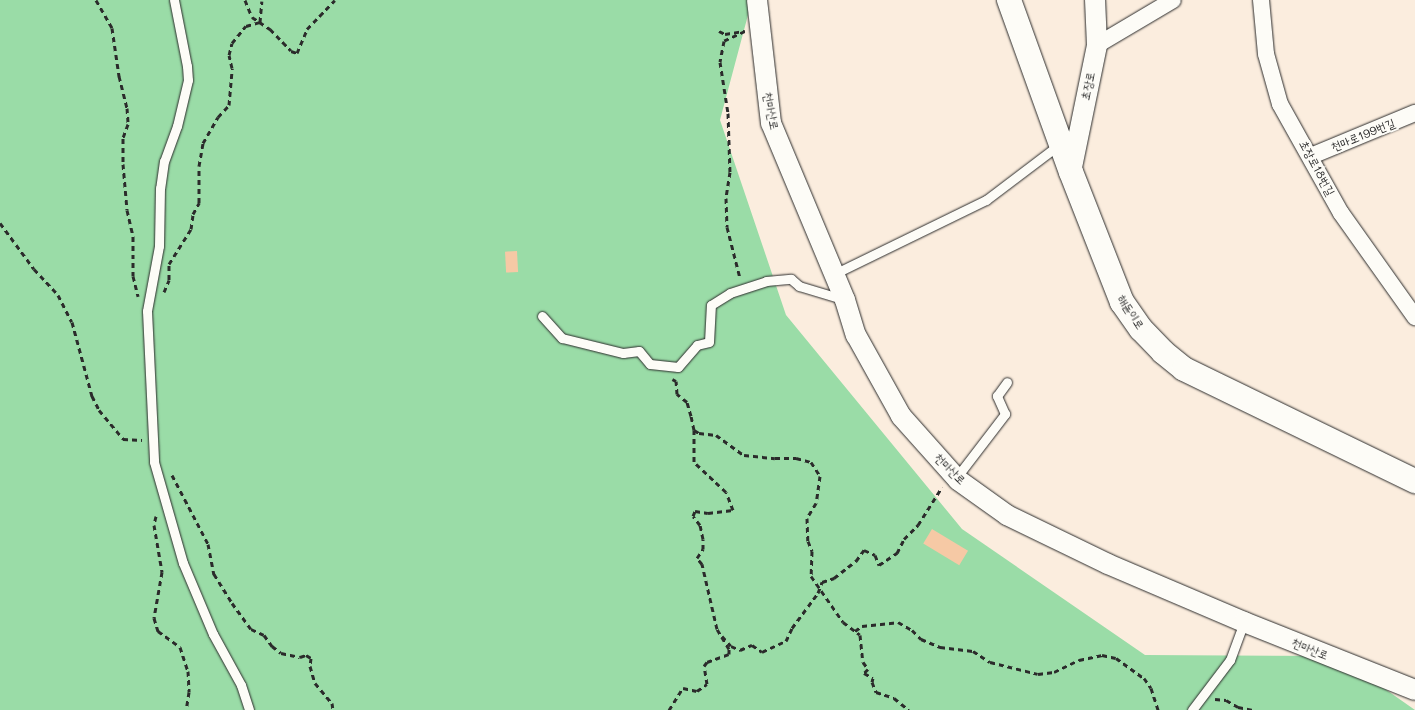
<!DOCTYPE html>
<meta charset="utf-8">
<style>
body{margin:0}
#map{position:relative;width:1415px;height:710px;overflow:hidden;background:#fbedde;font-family:Mali,"Poor Story",sans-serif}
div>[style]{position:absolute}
.green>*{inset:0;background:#9adca7}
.building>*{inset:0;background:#f6c9a5;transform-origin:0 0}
.path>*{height:3px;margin-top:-1.5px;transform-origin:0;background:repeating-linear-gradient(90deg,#2b2b2b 0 5px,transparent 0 9px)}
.roads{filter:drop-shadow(0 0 1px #2b2b2b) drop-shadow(0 0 1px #2b2b2b)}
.service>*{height:9px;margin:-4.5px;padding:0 4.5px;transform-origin:4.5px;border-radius:4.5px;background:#fdfcf7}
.minor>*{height:16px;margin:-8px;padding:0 8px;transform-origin:8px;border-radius:8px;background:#fdfcf7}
.tertiary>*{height:20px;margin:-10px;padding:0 10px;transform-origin:10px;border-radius:10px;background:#fdfcf7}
.secondary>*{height:24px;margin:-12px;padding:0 12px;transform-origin:12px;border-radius:12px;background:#fdfcf7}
span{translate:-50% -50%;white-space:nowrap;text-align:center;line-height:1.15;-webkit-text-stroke:4px #fdfcf7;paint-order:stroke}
.street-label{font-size:12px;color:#2b2b2b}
</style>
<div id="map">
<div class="green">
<div style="clip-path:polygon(0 0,752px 0,720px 120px,786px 315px,962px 529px,1145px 655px,1338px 656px,1415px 710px,0 710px)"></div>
</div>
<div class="building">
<div style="left:517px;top:251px;width:21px;height:12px;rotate:87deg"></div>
<div style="left:932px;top:529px;width:42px;height:17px;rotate:31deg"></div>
</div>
<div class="path">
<div style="left:96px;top:0;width:32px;rotate:60deg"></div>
<div style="left:112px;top:28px;width:49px;rotate:81.7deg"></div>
<div style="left:119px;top:76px;width:33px;rotate:76deg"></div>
<div style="left:127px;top:108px;width:16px;rotate:86deg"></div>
<div style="left:128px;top:124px;width:15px;rotate:110deg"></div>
<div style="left:123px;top:138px;width:26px;rotate:90deg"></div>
<div style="left:123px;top:164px;width:46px;rotate:85deg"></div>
<div style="left:127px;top:210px;width:27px;rotate:77deg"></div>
<div style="left:133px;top:236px;width:40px;rotate:90deg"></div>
<div style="left:133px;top:276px;width:21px;rotate:76deg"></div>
<div style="left:245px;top:0;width:18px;rotate:68deg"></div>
<div style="left:252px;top:17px;width:22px;rotate:34deg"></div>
<div style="left:270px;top:29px;width:30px;rotate:46deg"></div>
<div style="left:291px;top:51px;width:6px;rotate:18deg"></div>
<div style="left:297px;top:53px;width:26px;rotate:-67deg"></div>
<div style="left:307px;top:29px;width:40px;rotate:-46deg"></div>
<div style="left:719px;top:31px;width:7px;rotate:27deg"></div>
<div style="left:725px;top:34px;width:20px;rotate:-9deg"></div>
<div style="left:745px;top:31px;width:23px;rotate:155deg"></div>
<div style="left:724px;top:41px;width:21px;rotate:101deg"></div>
<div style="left:720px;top:62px;width:52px;rotate:81.1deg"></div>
<div style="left:728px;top:113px;width:59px;rotate:88.1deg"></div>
<div style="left:730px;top:172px;width:26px;rotate:99deg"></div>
<div style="left:726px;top:198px;width:29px;rotate:88deg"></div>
<div style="left:727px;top:227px;width:53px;rotate:75.7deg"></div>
<div style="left:0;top:223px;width:57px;rotate:53.5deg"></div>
<div style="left:34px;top:269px;width:35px;rotate:47deg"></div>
<div style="left:58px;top:295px;width:30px;rotate:63deg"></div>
<div style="left:72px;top:322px;width:77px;rotate:74.9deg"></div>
<div style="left:92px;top:396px;width:16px;rotate:63deg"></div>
<div style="left:99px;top:410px;width:38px;rotate:50deg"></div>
<div style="left:123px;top:439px;width:19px;rotate:3deg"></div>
<div style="left:164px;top:292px;width:13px;rotate:-67deg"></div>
<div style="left:169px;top:280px;width:16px;rotate:-90deg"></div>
<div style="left:169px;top:264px;width:41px;rotate:-57.8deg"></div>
<div style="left:191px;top:229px;width:15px;rotate:-82deg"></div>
<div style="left:193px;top:214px;width:13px;rotate:-61deg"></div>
<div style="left:199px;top:203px;width:37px;rotate:-90deg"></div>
<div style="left:199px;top:166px;width:23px;rotate:-80deg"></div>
<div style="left:203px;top:143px;width:30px;rotate:-60deg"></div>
<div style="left:218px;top:117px;width:16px;rotate:-47deg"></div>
<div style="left:229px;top:105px;width:37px;rotate:-85deg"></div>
<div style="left:232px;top:68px;width:13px;rotate:-103deg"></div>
<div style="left:229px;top:55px;width:12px;rotate:-76deg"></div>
<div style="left:232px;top:43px;width:22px;rotate:-51deg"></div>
<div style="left:246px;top:26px;width:15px;rotate:-16deg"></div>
<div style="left:260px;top:22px;width:21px;rotate:-85deg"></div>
<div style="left:694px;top:430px;width:6px;rotate:31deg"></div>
<div style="left:699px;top:433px;width:17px;rotate:7deg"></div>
<div style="left:716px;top:435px;width:34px;rotate:36deg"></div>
<div style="left:744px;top:455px;width:31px;rotate:6deg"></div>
<div style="left:775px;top:458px;width:21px"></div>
<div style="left:796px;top:458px;width:16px;rotate:15deg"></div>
<div style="left:811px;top:462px;width:17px;rotate:57deg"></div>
<div style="left:820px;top:476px;width:27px;rotate:98deg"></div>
<div style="left:816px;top:503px;width:17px;rotate:121deg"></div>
<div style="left:807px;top:518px;width:23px;rotate:88deg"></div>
<div style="left:808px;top:541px;width:11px;rotate:68deg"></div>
<div style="left:812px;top:551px;width:25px;rotate:92deg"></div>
<div style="left:811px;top:576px;width:56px;rotate:55.2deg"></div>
<div style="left:843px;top:622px;width:21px;rotate:37deg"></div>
<div style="left:860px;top:635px;width:27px;rotate:84deg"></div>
<div style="left:863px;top:662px;width:9px;rotate:54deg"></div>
<div style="left:868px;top:669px;width:6px;rotate:135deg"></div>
<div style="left:864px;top:673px;width:10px;rotate:29deg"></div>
<div style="left:873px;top:678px;width:4px;rotate:104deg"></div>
<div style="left:872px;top:682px;width:11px;rotate:68deg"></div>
<div style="left:876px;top:692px;width:19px;rotate:18deg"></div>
<div style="left:894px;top:698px;width:19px;rotate:39deg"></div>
<div style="left:172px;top:475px;width:78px;rotate:62.4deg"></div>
<div style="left:208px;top:544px;width:31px;rotate:79deg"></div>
<div style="left:214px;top:574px;width:34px;rotate:58deg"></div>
<div style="left:232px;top:603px;width:32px;rotate:54deg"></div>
<div style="left:251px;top:629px;width:14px;rotate:25deg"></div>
<div style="left:264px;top:635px;width:14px;rotate:54deg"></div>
<div style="left:272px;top:646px;width:11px;rotate:38deg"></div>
<div style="left:281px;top:653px;width:19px;rotate:12deg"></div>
<div style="left:300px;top:657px;width:6px;rotate:-18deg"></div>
<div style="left:306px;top:655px;width:6px;rotate:31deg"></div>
<div style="left:311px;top:658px;width:8px;rotate:97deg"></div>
<div style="left:310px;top:666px;width:18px;rotate:74deg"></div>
<div style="left:315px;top:683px;width:26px;rotate:50deg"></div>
<div style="left:332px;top:703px;width:7px;rotate:82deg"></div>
<div style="left:156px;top:516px;width:9px;rotate:103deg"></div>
<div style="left:154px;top:525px;width:48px;rotate:80.3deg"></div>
<div style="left:162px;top:572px;width:47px;rotate:99.9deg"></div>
<div style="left:154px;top:618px;width:14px;rotate:73deg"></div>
<div style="left:158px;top:631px;width:27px;rotate:36deg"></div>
<div style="left:180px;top:647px;width:25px;rotate:72deg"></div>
<div style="left:188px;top:671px;width:21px;rotate:87deg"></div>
<div style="left:189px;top:692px;width:18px;rotate:99deg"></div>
<div style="left:855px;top:631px;width:9px;rotate:-36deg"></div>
<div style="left:862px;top:626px;width:36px;rotate:-6deg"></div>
<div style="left:898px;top:622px;width:16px;rotate:30deg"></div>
<div style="left:912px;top:630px;width:13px;rotate:45deg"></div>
<div style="left:921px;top:639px;width:21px;rotate:23deg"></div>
<div style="left:940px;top:647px;width:33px;rotate:7deg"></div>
<div style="left:973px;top:651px;width:20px;rotate:33deg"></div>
<div style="left:990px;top:662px;width:49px;rotate:14deg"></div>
<div style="left:1038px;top:674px;width:16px;rotate:-7deg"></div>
<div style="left:1054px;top:672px;width:28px;rotate:-26deg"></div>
<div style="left:1079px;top:660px;width:24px;rotate:-12deg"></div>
<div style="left:1102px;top:655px;width:14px;rotate:12deg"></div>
<div style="left:1116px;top:658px;width:34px;rotate:36deg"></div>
<div style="left:1144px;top:678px;width:12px;rotate:55deg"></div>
<div style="left:1151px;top:688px;width:23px;rotate:72deg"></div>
<div style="left:722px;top:636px;width:13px;rotate:48deg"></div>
<div style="left:731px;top:646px;width:10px;rotate:24deg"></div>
<div style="left:740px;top:650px;width:13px;rotate:-23deg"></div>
<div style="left:752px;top:645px;width:12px;rotate:35deg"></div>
<div style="left:762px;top:652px;width:26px;rotate:-25deg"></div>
<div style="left:786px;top:641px;width:14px;rotate:-65deg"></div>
<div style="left:792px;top:628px;width:44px;rotate:-53.4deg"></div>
<div style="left:818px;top:593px;width:12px;rotate:-70deg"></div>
<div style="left:822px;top:582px;width:13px;rotate:-18deg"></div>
<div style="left:834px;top:578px;width:28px;rotate:-38deg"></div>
<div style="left:856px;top:561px;width:14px;rotate:-54deg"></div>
<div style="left:864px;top:550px;width:12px;rotate:24deg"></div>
<div style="left:875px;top:555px;width:11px;rotate:68deg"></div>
<div style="left:879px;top:565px;width:22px;rotate:-34deg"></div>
<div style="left:897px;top:553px;width:16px;rotate:-63deg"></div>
<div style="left:904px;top:539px;width:20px;rotate:-45deg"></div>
<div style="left:918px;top:525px;width:45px;rotate:-57.7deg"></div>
<div style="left:1215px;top:699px;width:11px;rotate:5deg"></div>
<div style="left:1226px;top:700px;width:14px;rotate:30deg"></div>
<div style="left:1238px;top:707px;width:15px;rotate:11deg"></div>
<div style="left:669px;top:710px;width:26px;rotate:-58deg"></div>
<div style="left:683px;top:688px;width:14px;rotate:12deg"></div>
<div style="left:697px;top:691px;width:12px;rotate:-35deg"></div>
<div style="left:707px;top:684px;width:18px;rotate:-99deg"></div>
<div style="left:704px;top:666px;width:5px;rotate:-53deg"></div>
<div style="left:707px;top:662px;width:23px;rotate:-20deg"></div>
<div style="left:729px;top:654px;width:5px;rotate:-90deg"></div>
<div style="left:729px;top:649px;width:23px;rotate:-121deg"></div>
<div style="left:717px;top:629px;width:67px;rotate:-103deg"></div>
<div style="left:702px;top:564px;width:8px;rotate:-130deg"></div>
<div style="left:697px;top:558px;width:11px;rotate:-56deg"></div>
<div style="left:703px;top:549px;width:10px;rotate:-90deg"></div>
<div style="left:703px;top:539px;width:14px;rotate:-102deg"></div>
<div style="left:700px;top:525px;width:11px;rotate:-128deg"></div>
<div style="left:693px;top:516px;width:5px;rotate:-68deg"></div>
<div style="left:695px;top:511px;width:13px;rotate:9deg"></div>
<div style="left:708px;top:513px;width:25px;rotate:-7deg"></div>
<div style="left:733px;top:510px;width:19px;rotate:-111deg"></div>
<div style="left:726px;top:492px;width:44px;rotate:-136.8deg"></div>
<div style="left:694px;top:462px;width:32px;rotate:-90deg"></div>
<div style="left:694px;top:430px;width:14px;rotate:-102deg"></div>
<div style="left:691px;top:416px;width:15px;rotate:-106deg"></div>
<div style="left:687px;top:402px;width:13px;rotate:-141deg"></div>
<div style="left:677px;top:394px;width:13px;rotate:-94deg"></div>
<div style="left:676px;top:381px;width:4px;rotate:-153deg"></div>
</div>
<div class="roads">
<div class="service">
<div style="left:174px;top:0;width:67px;rotate:78.9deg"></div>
<div style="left:187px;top:66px;width:14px;rotate:86deg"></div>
<div style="left:188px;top:80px;width:47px;rotate:103.4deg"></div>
<div style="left:177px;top:126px;width:37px;rotate:110deg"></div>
<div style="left:164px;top:161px;width:27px;rotate:98deg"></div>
<div style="left:160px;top:188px;width:58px;rotate:91deg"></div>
<div style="left:159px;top:246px;width:66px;rotate:100.5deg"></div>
<div style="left:147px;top:311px;width:151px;rotate:87.3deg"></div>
<div style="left:154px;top:462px;width:105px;rotate:74deg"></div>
<div style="left:183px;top:563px;width:77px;rotate:67.1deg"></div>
<div style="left:213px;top:634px;width:58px;rotate:61.2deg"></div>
<div style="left:241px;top:685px;width:26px;rotate:72deg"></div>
<div style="left:834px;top:274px;width:169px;rotate:-26deg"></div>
<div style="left:986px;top:200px;width:93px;rotate:-37.1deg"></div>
<div style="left:542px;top:316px;width:30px;rotate:48deg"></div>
<div style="left:562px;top:338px;width:63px;rotate:13.8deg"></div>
<div style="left:623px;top:353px;width:16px;rotate:-7deg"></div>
<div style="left:639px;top:351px;width:17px;rotate:50deg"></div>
<div style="left:650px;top:364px;width:28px;rotate:6deg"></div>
<div style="left:678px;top:367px;width:29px;rotate:-49deg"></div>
<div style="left:697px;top:345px;width:12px;rotate:-14deg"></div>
<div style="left:709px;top:342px;width:37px;rotate:-87deg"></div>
<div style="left:711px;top:305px;width:22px;rotate:-32deg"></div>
<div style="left:730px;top:293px;width:38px;rotate:-18deg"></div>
<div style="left:766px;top:281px;width:25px;rotate:-5deg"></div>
<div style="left:791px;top:279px;width:11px;rotate:41deg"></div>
<div style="left:799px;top:286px;width:45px;rotate:16.8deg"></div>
<div style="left:956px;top:478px;width:81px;rotate:-52.6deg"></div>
<div style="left:1005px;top:414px;width:20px;rotate:-114deg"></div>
<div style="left:997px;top:396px;width:17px;rotate:-54deg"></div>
<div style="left:1192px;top:710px;width:63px;rotate:-52.8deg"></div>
<div style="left:1230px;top:660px;width:40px;rotate:-69.8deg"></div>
</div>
<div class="minor">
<div style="left:1261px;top:0;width:54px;rotate:84.7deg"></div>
<div style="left:1266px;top:54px;width:52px;rotate:74.4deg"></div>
<div style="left:1280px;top:104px;width:125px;rotate:60.8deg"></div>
<div style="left:1341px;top:213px;width:128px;rotate:54.6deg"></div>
<div style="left:1097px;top:45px;width:88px;rotate:-30.6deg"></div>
<div style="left:1311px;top:156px;width:113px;rotate:-22.5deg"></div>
</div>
<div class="tertiary">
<div style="left:757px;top:0;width:124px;rotate:83.5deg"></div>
<div style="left:771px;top:123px;width:192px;rotate:67.3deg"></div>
<div style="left:845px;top:300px;width:37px;rotate:73deg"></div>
<div style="left:856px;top:335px;width:93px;rotate:60.9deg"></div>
<div style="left:901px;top:416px;width:86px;rotate:48.3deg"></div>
<div style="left:958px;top:480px;width:60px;rotate:35.5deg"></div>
<div style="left:1007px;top:515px;width:112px;rotate:25.9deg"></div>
<div style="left:1108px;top:564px;width:148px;rotate:23.1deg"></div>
<div style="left:1244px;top:622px;width:184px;rotate:21.7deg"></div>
<div style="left:1071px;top:172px;width:130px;rotate:-78.4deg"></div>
<div style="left:1097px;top:45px;width:45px;rotate:-92.5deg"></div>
</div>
<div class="secondary">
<div style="left:1009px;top:0;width:183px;rotate:70.2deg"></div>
<div style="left:1071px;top:172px;width:140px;rotate:68.6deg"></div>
<div style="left:1122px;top:302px;width:33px;rotate:55deg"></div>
<div style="left:1141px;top:329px;width:32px;rotate:46deg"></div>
<div style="left:1163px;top:352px;width:27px;rotate:39deg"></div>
<div style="left:1184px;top:369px;width:257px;rotate:25.9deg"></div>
</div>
</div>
<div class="street-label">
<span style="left:1088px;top:86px;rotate:-78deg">초장로</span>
<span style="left:771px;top:111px;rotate:79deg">천마산로</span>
<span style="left:1363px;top:135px;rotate:-22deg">천마로199번길</span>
<span style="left:1317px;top:168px;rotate:62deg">초장로18번길</span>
<span style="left:1131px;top:312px;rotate:58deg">해돋이로</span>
<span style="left:950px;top:469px;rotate:45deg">천마산로</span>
<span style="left:1310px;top:649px;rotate:22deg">천마산로</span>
</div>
</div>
